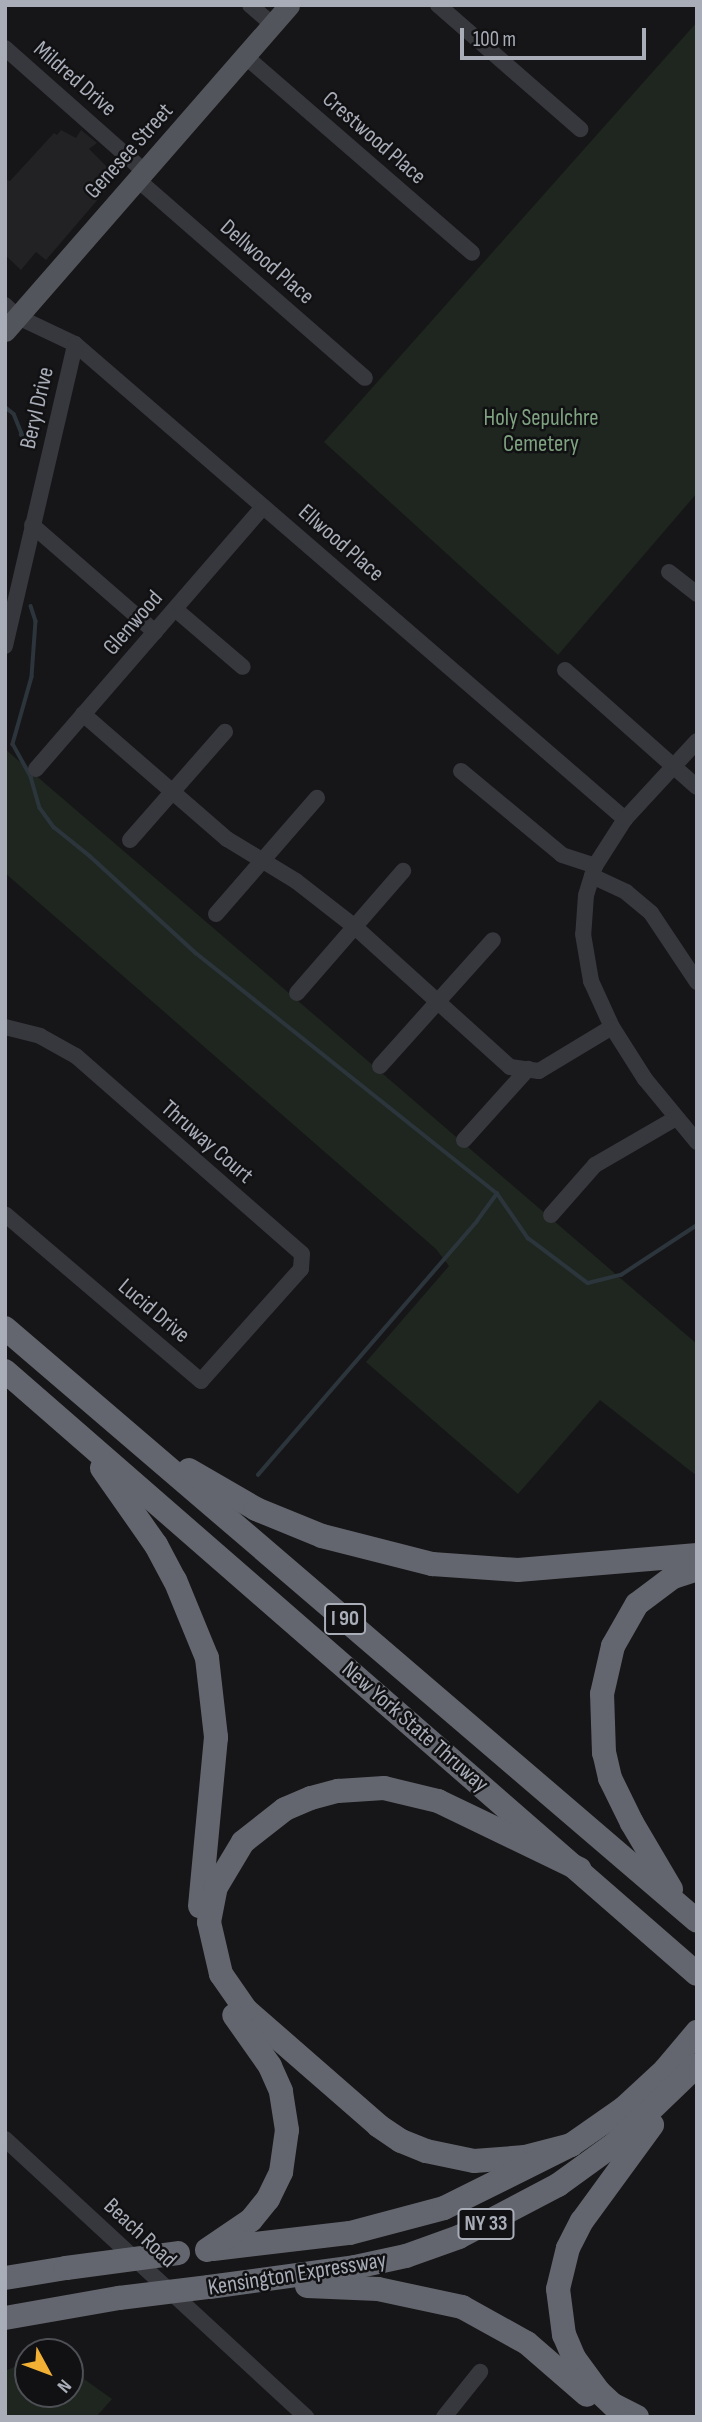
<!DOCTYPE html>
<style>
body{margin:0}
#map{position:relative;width:702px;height:2422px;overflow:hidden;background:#161618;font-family:"Sofia Sans Condensed",sans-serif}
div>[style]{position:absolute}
.built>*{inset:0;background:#222225}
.green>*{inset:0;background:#1e261f}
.stream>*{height:3.5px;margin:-1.75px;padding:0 1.75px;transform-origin:1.75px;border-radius:1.75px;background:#2c353c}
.minor>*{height:16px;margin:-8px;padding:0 8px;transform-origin:8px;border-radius:8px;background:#37383d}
.major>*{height:21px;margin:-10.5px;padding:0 10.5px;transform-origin:10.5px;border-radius:10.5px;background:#53555c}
.highway>*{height:24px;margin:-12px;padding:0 12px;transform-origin:12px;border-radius:12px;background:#63666e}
.highway-bridge>*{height:24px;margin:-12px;padding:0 12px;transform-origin:12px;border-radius:12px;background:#63666e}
span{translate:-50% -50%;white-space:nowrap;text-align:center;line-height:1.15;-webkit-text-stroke:5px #111113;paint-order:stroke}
.shield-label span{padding:2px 5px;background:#111113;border:2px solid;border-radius:5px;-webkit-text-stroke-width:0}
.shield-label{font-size:21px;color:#a8adb8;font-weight:700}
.street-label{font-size:23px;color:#a8adb8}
.park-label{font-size:23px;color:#7fa381}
.frame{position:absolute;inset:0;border:7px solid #a8adb8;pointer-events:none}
.north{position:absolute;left:14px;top:2338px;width:70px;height:70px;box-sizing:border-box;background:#111113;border:2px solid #4d4f55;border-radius:50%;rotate:131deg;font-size:19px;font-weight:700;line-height:28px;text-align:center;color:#a8adb8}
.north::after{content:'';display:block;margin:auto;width:24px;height:32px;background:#f2b134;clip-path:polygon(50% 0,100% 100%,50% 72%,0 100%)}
.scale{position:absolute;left:460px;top:28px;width:186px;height:32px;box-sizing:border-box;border:4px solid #a8adb8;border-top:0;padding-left:9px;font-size:21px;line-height:24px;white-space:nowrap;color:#a8adb8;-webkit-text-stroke:5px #111113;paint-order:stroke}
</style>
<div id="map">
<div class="built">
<div style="clip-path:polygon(61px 130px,76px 138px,81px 130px,97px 143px,89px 149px,117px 177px,46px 260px,36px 252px,21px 270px,5px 255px,5px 179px,10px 181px,54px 133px,57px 135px)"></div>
</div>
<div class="green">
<div style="clip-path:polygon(697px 22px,697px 493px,558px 655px,324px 442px)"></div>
<div style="clip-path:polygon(5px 749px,697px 1344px,697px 1476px,600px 1400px,518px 1494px,366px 1362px,449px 1266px,436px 1249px,5px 873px)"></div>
<div style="clip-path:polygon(28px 2361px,28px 2394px,70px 2394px,70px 2369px,112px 2399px,96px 2417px,5px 2417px,5px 2371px)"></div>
</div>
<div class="stream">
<div style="left:5px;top:407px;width:11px;rotate:38deg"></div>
<div style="left:14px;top:414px;width:27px;rotate:68deg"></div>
<div style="left:24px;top:439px;width:5px;rotate:-127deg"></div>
<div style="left:31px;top:606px;width:16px;rotate:72deg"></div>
<div style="left:36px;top:621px;width:56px;rotate:94.1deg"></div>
<div style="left:32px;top:677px;width:70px;rotate:105.8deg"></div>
<div style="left:13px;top:744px;width:38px;rotate:61deg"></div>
<div style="left:31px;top:777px;width:32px;rotate:74deg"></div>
<div style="left:40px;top:808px;width:24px;rotate:54deg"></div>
<div style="left:54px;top:827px;width:46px;rotate:38.9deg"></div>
<div style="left:90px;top:856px;width:144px;rotate:42.5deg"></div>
<div style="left:196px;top:953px;width:385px;rotate:38.6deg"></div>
<div style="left:497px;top:1193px;width:55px;rotate:55.4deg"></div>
<div style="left:528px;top:1238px;width:75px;rotate:36.9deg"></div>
<div style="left:588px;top:1283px;width:34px;rotate:-14deg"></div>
<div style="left:621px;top:1275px;width:91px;rotate:-33.3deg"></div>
<div style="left:258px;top:1475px;width:335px;rotate:-49.2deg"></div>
<div style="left:477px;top:1221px;width:34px;rotate:-54deg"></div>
</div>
<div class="minor">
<div style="left:250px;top:5px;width:30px;rotate:41deg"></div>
<div style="left:438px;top:5px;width:189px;rotate:41.1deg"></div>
<div style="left:5px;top:48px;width:187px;rotate:41.5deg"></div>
<div style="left:246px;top:57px;width:299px;rotate:40.9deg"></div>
<div style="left:138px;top:180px;width:301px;rotate:41.1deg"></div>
<div style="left:5px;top:305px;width:18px;rotate:43deg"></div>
<div style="left:18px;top:317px;width:63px;rotate:25.3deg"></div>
<div style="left:75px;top:344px;width:727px;rotate:40.82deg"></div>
<div style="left:32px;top:525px;width:163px;rotate:41deg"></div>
<div style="left:669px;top:572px;width:36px;rotate:38deg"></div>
<div style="left:175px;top:609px;width:89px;rotate:40.5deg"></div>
<div style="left:5px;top:646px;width:310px;rotate:-76.9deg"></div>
<div style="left:565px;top:670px;width:176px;rotate:41.6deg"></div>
<div style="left:83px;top:714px;width:191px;rotate:41deg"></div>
<div style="left:227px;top:839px;width:81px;rotate:31.3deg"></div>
<div style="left:296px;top:881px;width:75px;rotate:37.9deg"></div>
<div style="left:355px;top:927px;width:209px;rotate:42.1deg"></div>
<div style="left:510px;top:1067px;width:29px;rotate:8deg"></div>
<div style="left:539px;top:1071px;width:85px;rotate:-31.1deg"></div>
<div style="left:697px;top:741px;width:106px;rotate:132.7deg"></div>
<div style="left:625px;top:819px;width:56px;rotate:122.6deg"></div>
<div style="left:595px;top:866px;width:30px;rotate:107deg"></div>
<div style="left:586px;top:895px;width:39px;rotate:94deg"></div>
<div style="left:583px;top:934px;width:48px;rotate:80.3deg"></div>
<div style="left:591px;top:981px;width:51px;rotate:65.5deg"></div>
<div style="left:612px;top:1027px;width:62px;rotate:57.6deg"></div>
<div style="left:645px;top:1079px;width:82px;rotate:50.5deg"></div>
<div style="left:36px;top:769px;width:347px;rotate:-49.1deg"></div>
<div style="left:461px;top:771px;width:131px;rotate:39.7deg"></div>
<div style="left:562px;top:855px;width:35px;rotate:18deg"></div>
<div style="left:130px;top:840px;width:144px;rotate:-48.7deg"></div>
<div style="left:592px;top:876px;width:38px;rotate:25deg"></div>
<div style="left:626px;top:892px;width:33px;rotate:40deg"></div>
<div style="left:651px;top:913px;width:83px;rotate:56.3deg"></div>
<div style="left:216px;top:914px;width:154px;rotate:-49deg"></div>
<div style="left:297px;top:993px;width:162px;rotate:-49deg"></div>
<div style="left:5px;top:1027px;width:36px;rotate:14deg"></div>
<div style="left:40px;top:1036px;width:41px;rotate:29.1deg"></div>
<div style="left:76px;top:1056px;width:300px;rotate:41.2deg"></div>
<div style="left:302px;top:1254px;width:15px;rotate:94deg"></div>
<div style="left:301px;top:1269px;width:150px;rotate:131.8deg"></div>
<div style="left:201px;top:1381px;width:257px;rotate:-139.6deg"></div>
<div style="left:380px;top:1066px;width:169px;rotate:-48.1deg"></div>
<div style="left:464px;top:1140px;width:96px;rotate:-48deg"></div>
<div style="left:551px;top:1215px;width:67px;rotate:-48.7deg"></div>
<div style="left:595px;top:1165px;width:94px;rotate:-30.1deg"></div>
<div style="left:5px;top:2139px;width:410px;rotate:42.7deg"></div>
<div style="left:444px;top:2417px;width:58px;rotate:-51.3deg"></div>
</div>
<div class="major">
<div style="left:5px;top:331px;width:432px;rotate:-48.9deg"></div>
</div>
<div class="highway">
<div style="left:5px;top:1328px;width:911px;rotate:40.59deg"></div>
<div style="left:5px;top:1371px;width:918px;rotate:41.07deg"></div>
<div style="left:102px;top:1468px;width:94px;rotate:55deg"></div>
<div style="left:156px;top:1545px;width:40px;rotate:62deg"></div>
<div style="left:175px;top:1580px;width:84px;rotate:67.7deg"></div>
<div style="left:207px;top:1658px;width:80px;rotate:83.5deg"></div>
<div style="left:216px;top:1737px;width:170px;rotate:95.4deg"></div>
<div style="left:189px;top:1470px;width:78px;rotate:30.2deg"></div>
<div style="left:256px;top:1509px;width:71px;rotate:22.2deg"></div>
<div style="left:322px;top:1536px;width:114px;rotate:14.3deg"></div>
<div style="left:432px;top:1564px;width:86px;rotate:4deg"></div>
<div style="left:518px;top:1570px;width:180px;rotate:-4.8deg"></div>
<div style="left:671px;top:1889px;width:77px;rotate:-120.6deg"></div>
<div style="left:632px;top:1823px;width:50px;rotate:-116.1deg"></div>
<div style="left:610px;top:1778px;width:26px;rotate:-103deg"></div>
<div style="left:604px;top:1753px;width:59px;rotate:-91.9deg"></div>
<div style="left:602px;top:1694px;width:49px;rotate:-77.1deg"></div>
<div style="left:613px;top:1646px;width:48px;rotate:-60.3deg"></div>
<div style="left:637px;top:1604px;width:45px;rotate:-36.9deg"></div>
<div style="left:673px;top:1577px;width:25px;rotate:-18deg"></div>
<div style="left:571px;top:2145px;width:48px;rotate:165.4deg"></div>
<div style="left:525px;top:2157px;width:51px;rotate:175.5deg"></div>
<div style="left:474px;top:2161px;width:49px;rotate:-168.2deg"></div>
<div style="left:426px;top:2151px;width:27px;rotate:-158deg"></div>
<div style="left:401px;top:2141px;width:27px;rotate:-146deg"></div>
<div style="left:379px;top:2126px;width:176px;rotate:-138.9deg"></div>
<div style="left:246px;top:2010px;width:44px;rotate:-124.8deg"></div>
<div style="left:221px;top:1974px;width:53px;rotate:-103deg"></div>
<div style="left:209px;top:1922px;width:36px;rotate:-79deg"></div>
<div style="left:216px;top:1887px;width:52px;rotate:-59deg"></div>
<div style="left:243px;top:1842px;width:53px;rotate:-38.2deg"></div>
<div style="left:285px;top:1809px;width:28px;rotate:-23deg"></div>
<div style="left:311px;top:1798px;width:28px;rotate:-15deg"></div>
<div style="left:338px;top:1791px;width:46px;rotate:-3.7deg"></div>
<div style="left:384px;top:1788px;width:56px;rotate:13.5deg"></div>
<div style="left:438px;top:1801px;width:157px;rotate:25.7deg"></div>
<div style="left:213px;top:2249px;width:138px;rotate:-6.7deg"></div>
<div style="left:350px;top:2233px;width:97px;rotate:-14.9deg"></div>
<div style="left:444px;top:2208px;width:142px;rotate:-26.4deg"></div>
<div style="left:571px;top:2145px;width:65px;rotate:-34.9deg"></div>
<div style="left:624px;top:2108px;width:56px;rotate:-42.8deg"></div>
<div style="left:665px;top:2070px;width:50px;rotate:-49.9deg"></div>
<div style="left:207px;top:2250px;width:53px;rotate:-34.3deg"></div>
<div style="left:251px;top:2220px;width:27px;rotate:-51deg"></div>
<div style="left:268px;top:2199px;width:30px;rotate:-64deg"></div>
<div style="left:281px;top:2172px;width:42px;rotate:-81.9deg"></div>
<div style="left:287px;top:2130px;width:39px;rotate:-99deg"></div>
<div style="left:281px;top:2091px;width:27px;rotate:-114deg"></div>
<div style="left:270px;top:2066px;width:62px;rotate:-125.2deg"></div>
<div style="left:5px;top:2278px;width:62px;rotate:-9.3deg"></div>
<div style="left:307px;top:2286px;width:71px;rotate:2.4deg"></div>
<div style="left:378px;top:2289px;width:86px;rotate:12.1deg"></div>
<div style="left:462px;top:2307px;width:74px;rotate:29deg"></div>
<div style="left:527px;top:2343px;width:79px;rotate:40.9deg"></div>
<div style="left:209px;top:2287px;width:147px;rotate:-7.8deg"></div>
<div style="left:355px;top:2267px;width:52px;rotate:-12.2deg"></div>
<div style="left:406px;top:2256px;width:56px;rotate:-19.7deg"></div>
<div style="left:459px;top:2237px;width:112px;rotate:-27.7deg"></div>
<div style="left:558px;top:2185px;width:72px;rotate:-35.9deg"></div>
<div style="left:616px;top:2143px;width:112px;rotate:-43.9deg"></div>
<div style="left:5px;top:2318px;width:116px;rotate:-10deg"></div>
<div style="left:637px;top:2417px;width:27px;rotate:-153deg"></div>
<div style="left:613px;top:2405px;width:19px;rotate:-137deg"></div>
<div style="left:599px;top:2392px;width:42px;rotate:-126.3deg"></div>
<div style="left:574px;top:2358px;width:25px;rotate:-113deg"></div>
<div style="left:564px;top:2335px;width:46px;rotate:-97.4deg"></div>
<div style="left:558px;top:2289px;width:42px;rotate:-76.3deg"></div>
<div style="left:568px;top:2248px;width:30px;rotate:-63deg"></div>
<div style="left:582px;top:2221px;width:119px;rotate:-53.9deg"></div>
</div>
<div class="highway-bridge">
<div style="left:66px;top:2268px;width:113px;rotate:-7.6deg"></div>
<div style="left:119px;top:2298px;width:91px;rotate:-7deg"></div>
</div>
<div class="shield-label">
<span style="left:345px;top:1619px">I 90</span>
<span style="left:486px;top:2224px">NY 33</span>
</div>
<div class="street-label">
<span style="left:75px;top:79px;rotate:41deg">Mildred Drive</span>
<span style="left:374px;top:138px;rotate:41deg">Crestwood Place</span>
<span style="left:129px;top:151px;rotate:-48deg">Genesee Street</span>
<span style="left:267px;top:262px;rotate:41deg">Dellwood Place</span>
<span style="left:37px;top:408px;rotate:-77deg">Beryl Drive</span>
<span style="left:341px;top:543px;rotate:41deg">Ellwood Place</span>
<span style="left:133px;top:623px;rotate:-49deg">Glenwood</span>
<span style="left:207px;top:1142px;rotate:41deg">Thruway Court</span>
<span style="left:154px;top:1311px;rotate:40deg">Lucid Drive</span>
<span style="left:415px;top:1727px;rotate:41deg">New York State Thruway</span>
<span style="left:140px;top:2233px;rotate:43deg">Beach Road</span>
<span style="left:297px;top:2274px;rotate:-9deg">Kensington Expressway</span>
</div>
<div class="park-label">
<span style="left:541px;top:431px">Holy Sepulchre<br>Cemetery</span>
</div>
<div class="frame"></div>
<div class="north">N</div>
<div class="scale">100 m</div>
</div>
